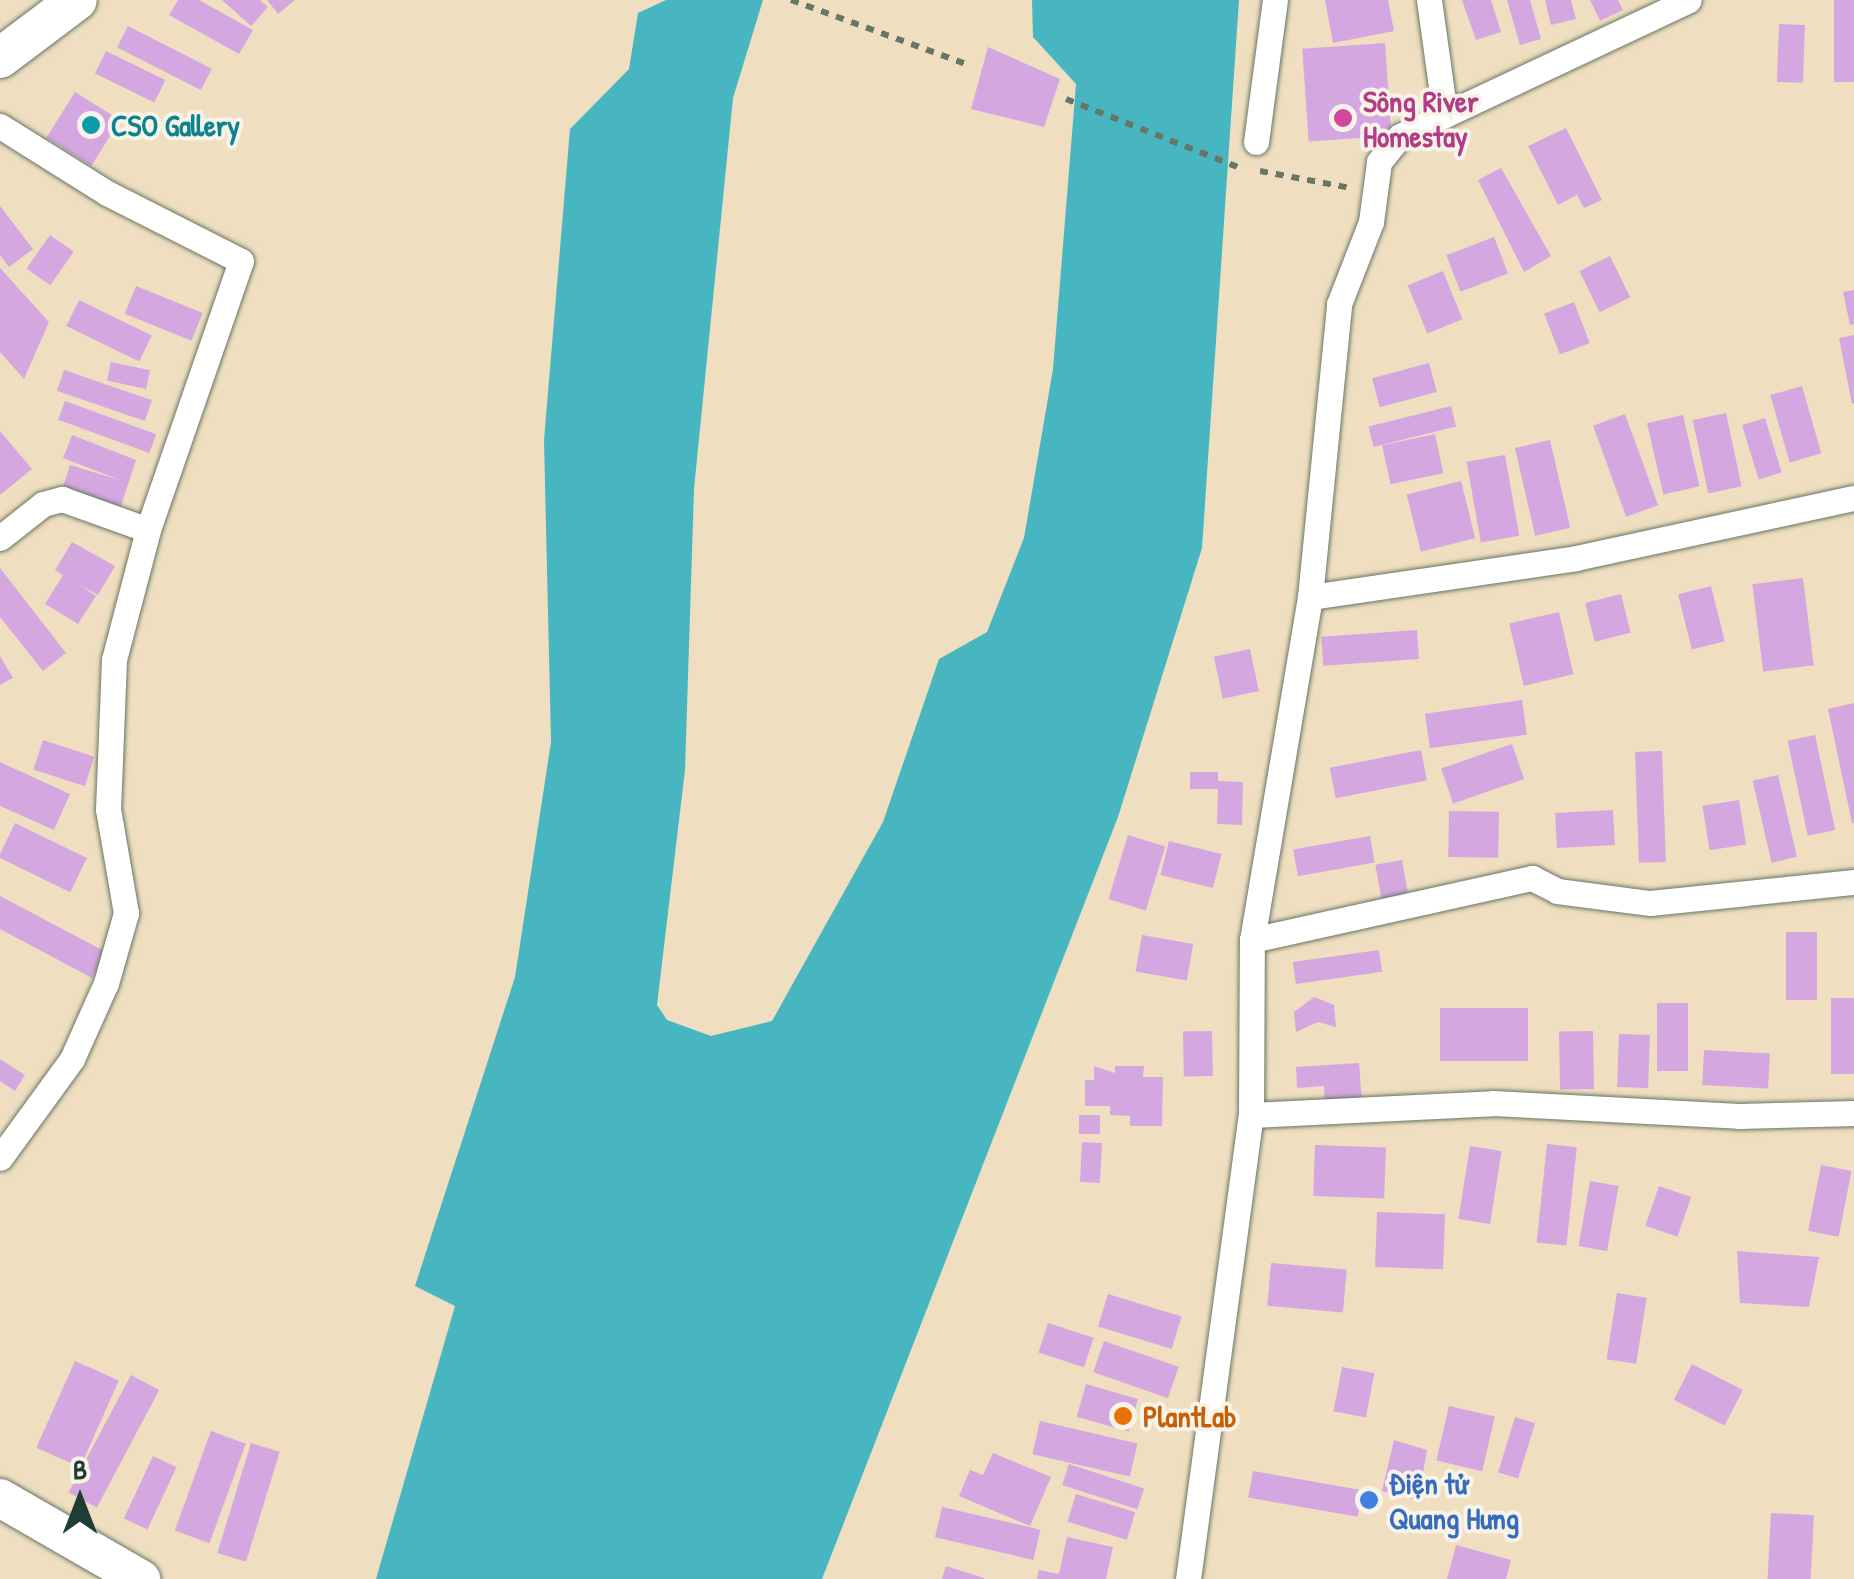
<!DOCTYPE html>
<meta charset="utf-8">
<style>
body{margin:0}
#map{position:relative;width:1854px;height:1579px;overflow:hidden;background:#efdfc0;font-family:"Patrick Hand",sans-serif}
div>[style]{position:absolute}
.water>*{inset:0;background:#47b6c1}
.building>*{inset:0;background:#d4a7e0;transform-origin:0 0}
.path>*{height:6px;margin-top:-3px;transform-origin:0;background:repeating-linear-gradient(90deg,#687665 0 8px,transparent 0 16px)}
.roads{filter:drop-shadow(0 0 2px #687665) drop-shadow(0 0 2px #687665)}
.street>*{height:25px;margin:-12.5px;padding:0 12.5px;transform-origin:12.5px;border-radius:12.5px;background:#fff}
.secondary>*{height:38px;margin:-19px;padding:0 19px;transform-origin:19px;border-radius:19px;background:#fff}
.primary>*{height:40px;margin:-20px;padding:0 20px;transform-origin:20px;border-radius:20px;background:#fff}
.dots>*{width:28px;height:28px;translate:-50% -50%;box-sizing:border-box;border:5px solid #f7f3e8;border-radius:50%}
span{translate:-50% -50%;white-space:nowrap;text-align:center;line-height:1.15;-webkit-text-stroke:8px #f7f3e8;paint-order:stroke}
.hotel-label{font-size:30px;color:#b23c85;font-weight:700}
.left{translate:0 -50%;text-align:left}
.culture-label{font-size:30px;color:#0d838f;font-weight:700}
.food-label{font-size:30px;color:#c56008;font-weight:700}
.shop-label{font-size:30px;color:#366cbe;font-weight:700}
.north{position:absolute;left:30px;top:1449px;width:100px;height:100px;-webkit-text-stroke:8px #f7f3e8;paint-order:stroke;rotate:0deg;font-size:28px;font-weight:700;line-height:40px;text-align:center;color:#1f3d34}
.north::after{content:'';display:block;margin:auto;width:35px;height:45px;background:#1f3d34;clip-path:polygon(50% 0,100% 100%,50% 72%,0 100%)}
</style>
<div id="map">
<div class="water">
<div style="clip-path:polygon(666px 0,763px 0,733px 98px,694px 489px,685px 770px,657px 1005px,667px 1020px,711px 1036px,772px 1021px,883px 822px,939px 659px,987px 632px,1024px 538px,1053px 369px,1076px 84px,1033px 37px,1032px 0,1239px 0,1202px 548px,1118px 817px,822px 1579px,376px 1579px,455px 1306px,415px 1286px,515px 977px,551px 742px,544px 440px,570px 129px,629px 69px,638px 13px)"></div>
</div>
<div class="building">
<div style="clip-path:polygon(178px 0,199px 0,253px 30px,239px 54px,169px 15px)"></div>
<div style="clip-path:polygon(222px 0,260px 0,268px 7px,251px 26px)"></div>
<div style="clip-path:polygon(267px 0,295px 0,278px 14px)"></div>
<div style="clip-path:polygon(1325px 0,1388px 0,1394px 31px,1333px 43px)"></div>
<div style="clip-path:polygon(1462px 0,1491px 0,1501px 32px,1476px 40px)"></div>
<div style="clip-path:polygon(1507px 0,1530px 0,1541px 39px,1520px 45px)"></div>
<div style="clip-path:polygon(1545px 0,1571px 0,1576px 19px,1551px 25px)"></div>
<div style="clip-path:polygon(1590px 0,1618px 0,1623px 10px,1600px 21px)"></div>
<div style="left:1834px;top:0;width:20px;height:82px"></div>
<div style="left:1779px;top:24px;width:26px;height:58px;rotate:2deg"></div>
<div style="left:128px;top:26px;width:94px;height:24px;rotate:27deg"></div>
<div style="left:1385px;top:43px;width:93px;height:83px;rotate:86deg"></div>
<div style="clip-path:polygon(988px 47px,1060px 79px,1044px 127px,971px 109px)"></div>
<div style="left:106px;top:51px;width:66px;height:25px;rotate:26deg"></div>
<div style="left:75px;top:92px;width:53px;height:54px;rotate:32deg"></div>
<div style="clip-path:polygon(1566px 128px,1602px 200px,1584px 208px,1577px 195px,1558px 205px,1528px 146px)"></div>
<div style="clip-path:polygon(1501px 168px,1551px 256px,1524px 272px,1478px 180px)"></div>
<div style="clip-path:polygon(0 206px,33px 249px,9px 267px,0 255px)"></div>
<div style="left:50px;top:235px;width:29px;height:41px;rotate:35deg"></div>
<div style="left:1494px;top:237px;width:39px;height:51px;rotate:69deg"></div>
<div style="left:1610px;top:256px;width:46px;height:34px;rotate:64deg"></div>
<div style="clip-path:polygon(0 268px,49px 322px,24px 379px,0 352px)"></div>
<div style="left:1443px;top:271px;width:52px;height:38px;rotate:68deg"></div>
<div style="left:136px;top:286px;width:72px;height:30px;rotate:22deg"></div>
<div style="clip-path:polygon(1854px 290px,1854px 324px,1850px 325px,1843px 292px)"></div>
<div style="left:79px;top:300px;width:81px;height:29px;rotate:26deg"></div>
<div style="left:1574px;top:302px;width:44px;height:32px;rotate:69deg"></div>
<div style="clip-path:polygon(1854px 335px,1854px 403px,1852px 404px,1839px 338px)"></div>
<div style="left:111px;top:362px;width:40px;height:19px;rotate:12deg"></div>
<div style="left:1429px;top:363px;width:30px;height:59px;rotate:75deg"></div>
<div style="left:64px;top:370px;width:93px;height:22px;rotate:19deg"></div>
<div style="left:1802px;top:386px;width:70px;height:33px;rotate:74deg"></div>
<div style="left:65px;top:401px;width:97px;height:20px;rotate:20deg"></div>
<div style="left:1451px;top:406px;width:21px;height:85px;rotate:76deg"></div>
<div style="left:1726px;top:413px;width:75px;height:34px;rotate:78deg"></div>
<div style="left:1625px;top:414px;width:97px;height:34px;rotate:70deg"></div>
<div style="left:1683px;top:415px;width:73px;height:37px;rotate:77deg"></div>
<div style="left:1765px;top:418px;width:57px;height:24px;rotate:73deg"></div>
<div style="clip-path:polygon(0 431px,32px 469px,0 495px)"></div>
<div style="left:1435px;top:434px;width:40px;height:54px;rotate:78deg"></div>
<div style="clip-path:polygon(72px 435px,136px 460px,120px 509px,62px 490px,70px 465px,120px 480px,63px 458px)"></div>
<div style="left:1550px;top:440px;width:90px;height:36px;rotate:77deg"></div>
<div style="left:1505px;top:455px;width:82px;height:39px;rotate:80deg"></div>
<div style="left:1461px;top:481px;width:59px;height:56px;rotate:76deg"></div>
<div style="clip-path:polygon(72px 542px,115px 566px,98px 595px,80px 585px,96px 596px,78px 624px,45px 604px,63px 575px,55px 570px)"></div>
<div style="clip-path:polygon(0 568px,66px 653px,43px 671px,0 617px)"></div>
<div style="left:1803px;top:578px;width:88px;height:51px;rotate:83deg"></div>
<div style="left:1711px;top:586px;width:57px;height:34px;rotate:76deg"></div>
<div style="left:1621px;top:594px;width:40px;height:37px;rotate:76deg"></div>
<div style="left:1559px;top:612px;width:64px;height:51px;rotate:77deg"></div>
<div style="left:1417px;top:630px;width:29px;height:96px;rotate:86deg"></div>
<div style="left:1250px;top:649px;width:43px;height:37px;rotate:78deg"></div>
<div style="clip-path:polygon(0 656px,13px 678px,0 685px)"></div>
<div style="left:1522px;top:700px;width:35px;height:98px;rotate:82deg"></div>
<div style="clip-path:polygon(1854px 703px,1854px 823px,1852px 823px,1828px 709px)"></div>
<div style="left:1815px;top:735px;width:97px;height:28px;rotate:78deg"></div>
<div style="left:43px;top:740px;width:54px;height:31px;rotate:18deg"></div>
<div style="left:1512px;top:744px;width:37px;height:75px;rotate:71deg"></div>
<div style="left:1421px;top:750px;width:31px;height:93px;rotate:79deg"></div>
<div style="left:1662px;top:751px;width:111px;height:27px;rotate:88deg"></div>
<div style="clip-path:polygon(0 762px,70px 794px,54px 830px,0 806px)"></div>
<div style="clip-path:polygon(1190px 772px,1218px 772px,1218px 781px,1243px 782px,1242px 825px,1217px 824px,1218px 789px,1190px 789px)"></div>
<div style="left:1778px;top:775px;width:84px;height:26px;rotate:77deg"></div>
<div style="left:1739px;top:800px;width:45px;height:37px;rotate:81deg"></div>
<div style="left:1613px;top:810px;width:35px;height:58px;rotate:87deg"></div>
<div style="left:1449px;top:811px;width:50px;height:46px;rotate:1deg"></div>
<div style="left:15px;top:823px;width:80px;height:38px;rotate:26deg"></div>
<div style="left:1128px;top:835px;width:39px;height:67px;rotate:17deg"></div>
<div style="left:1370px;top:836px;width:27px;height:78px;rotate:80deg"></div>
<div style="left:1169px;top:841px;width:54px;height:35px;rotate:14deg"></div>
<div style="left:1402px;top:860px;width:35px;height:27px;rotate:80deg"></div>
<div style="clip-path:polygon(0 896px,106px 952px,92px 978px,0 929px)"></div>
<div style="left:1786px;top:932px;width:31px;height:68px"></div>
<div style="left:1142px;top:935px;width:52px;height:37px;rotate:10deg"></div>
<div style="left:1379px;top:950px;width:22px;height:87px;rotate:82deg"></div>
<div style="clip-path:polygon(1314px 997px,1334px 1005px,1336px 1027px,1318px 1022px,1296px 1032px,1294px 1012px)"></div>
<div style="left:1854px;top:998px;width:76px;height:23px;rotate:90deg"></div>
<div style="left:1657px;top:1003px;width:31px;height:68px"></div>
<div style="left:1440px;top:1008px;width:88px;height:53px"></div>
<div style="left:1212px;top:1031px;width:45px;height:29px;rotate:89deg"></div>
<div style="left:1593px;top:1031px;width:58px;height:34px;rotate:89deg"></div>
<div style="left:1619px;top:1034px;width:31px;height:53px;rotate:2deg"></div>
<div style="left:1704px;top:1050px;width:66px;height:35px;rotate:3deg"></div>
<div style="clip-path:polygon(0 1059px,25px 1075px,15px 1091px,0 1081px)"></div>
<div style="clip-path:polygon(1359px 1063px,1362px 1102px,1325px 1104px,1324px 1086px,1297px 1088px,1296px 1067px)"></div>
<div style="clip-path:polygon(1094px 1066px,1115px 1073px,1115px 1066px,1144px 1066px,1143px 1077px,1163px 1077px,1162px 1126px,1130px 1126px,1130px 1116px,1110px 1115px,1110px 1106px,1085px 1106px,1085px 1080px,1094px 1080px)"></div>
<div style="left:1079px;top:1115px;width:21px;height:19px"></div>
<div style="left:1082px;top:1142px;width:20px;height:40px;rotate:3deg"></div>
<div style="left:1547px;top:1144px;width:30px;height:99px;rotate:6deg"></div>
<div style="left:1315px;top:1145px;width:71px;height:51px;rotate:2deg"></div>
<div style="left:1470px;top:1146px;width:32px;height:74px;rotate:9deg"></div>
<div style="left:1821px;top:1165px;width:31px;height:67px;rotate:11deg"></div>
<div style="left:1590px;top:1181px;width:29px;height:66px;rotate:10deg"></div>
<div style="left:1659px;top:1186px;width:34px;height:42px;rotate:19deg"></div>
<div style="left:1377px;top:1212px;width:68px;height:55px;rotate:2deg"></div>
<div style="clip-path:polygon(1737px 1251px,1819px 1257px,1809px 1307px,1740px 1303px)"></div>
<div style="left:1271px;top:1263px;width:76px;height:43px;rotate:5deg"></div>
<div style="left:1617px;top:1293px;width:30px;height:67px;rotate:9deg"></div>
<div style="left:1108px;top:1294px;width:77px;height:34px;rotate:17deg"></div>
<div style="left:1048px;top:1323px;width:48px;height:31px;rotate:18deg"></div>
<div style="left:1104px;top:1341px;width:79px;height:33px;rotate:19deg"></div>
<div style="left:75px;top:1361px;width:48px;height:95px;rotate:24deg"></div>
<div style="left:1692px;top:1364px;width:57px;height:40px;rotate:27deg"></div>
<div style="left:1342px;top:1367px;width:33px;height:45px;rotate:11deg"></div>
<div style="left:131px;top:1375px;width:32px;height:133px;rotate:28deg"></div>
<div style="left:1086px;top:1384px;width:54px;height:34px;rotate:16deg"></div>
<div style="left:1449px;top:1406px;width:47px;height:56px;rotate:13deg"></div>
<div style="left:1515px;top:1417px;width:21px;height:58px;rotate:17deg"></div>
<div style="left:1040px;top:1421px;width:100px;height:34px;rotate:13deg"></div>
<div style="left:211px;top:1431px;width:37px;height:106px;rotate:20deg"></div>
<div style="clip-path:polygon(1394px 1440px,1427px 1450px,1418px 1501px,1382px 1491px)"></div>
<div style="left:251px;top:1443px;width:30px;height:115px;rotate:17deg"></div>
<div style="clip-path:polygon(993px 1453px,1051px 1477px,1030px 1526px,959px 1496px,970px 1470px,983px 1475px)"></div>
<div style="left:153px;top:1456px;width:26px;height:69px;rotate:25deg"></div>
<div style="left:1069px;top:1464px;width:79px;height:22px;rotate:18deg"></div>
<div style="left:1253px;top:1471px;width:111px;height:27px;rotate:10deg"></div>
<div style="left:1076px;top:1494px;width:62px;height:29px;rotate:17deg"></div>
<div style="left:942px;top:1507px;width:101px;height:31px;rotate:13deg"></div>
<div style="left:1771px;top:1513px;width:43px;height:66px;rotate:3deg"></div>
<div style="clip-path:polygon(1067px 1537px,1113px 1547px,1106px 1579px,1037px 1579px,1039px 1570px,1059px 1574px)"></div>
<div style="clip-path:polygon(1456px 1545px,1511px 1560px,1506px 1579px,1447px 1579px)"></div>
<div style="clip-path:polygon(946px 1566px,984px 1578px,984px 1579px,942px 1579px)"></div>
</div>
<div class="path">
<div style="left:791px;top:0;width:186px;rotate:20.1deg"></div>
<div style="left:1066px;top:99px;width:185px;rotate:21.6deg"></div>
<div style="left:1260px;top:171px;width:93px;rotate:10.6deg"></div>
</div>
<div class="roads">
<div class="street">
<div style="left:1429px;top:0;width:116px;rotate:82.1deg"></div>
<div style="left:0;top:126px;width:126px;rotate:32.1deg"></div>
<div style="left:107px;top:193px;width:150px;rotate:26.9deg"></div>
<div style="left:241px;top:261px;width:285px;rotate:109.1deg"></div>
<div style="left:148px;top:530px;width:134px;rotate:104.7deg"></div>
<div style="left:114px;top:660px;width:149px;rotate:92.3deg"></div>
<div style="left:108px;top:809px;width:106px;rotate:80.2deg"></div>
<div style="left:126px;top:913px;width:73px;rotate:105.9deg"></div>
<div style="left:106px;top:983px;width:83px;rotate:114.1deg"></div>
<div style="left:72px;top:1059px;width:122px;rotate:126deg"></div>
<div style="left:1256px;top:142px;width:143px;rotate:-82.4deg"></div>
<div style="left:0;top:538px;width:55px;rotate:-38.3deg"></div>
<div style="left:43px;top:504px;width:20px;rotate:-15deg"></div>
<div style="left:62px;top:499px;width:91px;rotate:19.8deg"></div>
<div style="left:1310px;top:597px;width:269px;rotate:-8.3deg"></div>
<div style="left:1576px;top:558px;width:284px;rotate:-12.2deg"></div>
<div style="left:1252px;top:940px;width:287px;rotate:-12.5deg"></div>
<div style="left:1532px;top:878px;width:28px;rotate:27deg"></div>
<div style="left:1557px;top:891px;width:94px;rotate:7.4deg"></div>
<div style="left:1650px;top:903px;width:205px;rotate:-5.9deg"></div>
<div style="left:1251px;top:1115px;width:242px;rotate:-2.8deg"></div>
<div style="left:1493px;top:1103px;width:246px;rotate:3deg"></div>
<div style="left:1739px;top:1116px;width:115px;rotate:-1.5deg"></div>
<div style="left:1188px;top:1579px;width:468px;rotate:-82.3deg"></div>
<div style="left:1251px;top:1115px;width:175px;rotate:-89.7deg"></div>
<div style="left:1252px;top:940px;width:348px;rotate:-80.4deg"></div>
<div style="left:1310px;top:597px;width:294px;rotate:-84.3deg"></div>
<div style="left:1339px;top:304px;width:88px;rotate:-68.7deg"></div>
<div style="left:1371px;top:222px;width:61px;rotate:-82.4deg"></div>
<div style="left:1379px;top:162px;width:33px;rotate:-51deg"></div>
<div style="left:1400px;top:136px;width:319px;rotate:-25.2deg"></div>
</div>
<div class="secondary">
<div style="left:0;top:1498px;width:163px;rotate:29.9deg"></div>
</div>
<div class="primary">
<div style="left:0;top:58px;width:96px;rotate:-37deg"></div>
</div>
</div>
<div class="dots">
<div style="left:1343px;top:118px;background:#d1479c"></div>
<div style="left:91px;top:125px;background:#0f9aa8"></div>
<div style="left:1123px;top:1416px;background:#e8710a"></div>
<div style="left:1369px;top:1500px;background:#3f7fe0"></div>
</div>
<div class="hotel-label">
<span class="left" style="left:1363px;top:118px">Sông River<br>Homestay</span>
</div>
<div class="culture-label">
<span class="left" style="left:111px;top:125px">CSO Gallery</span>
</div>
<div class="food-label">
<span class="left" style="left:1143px;top:1416px">PlantLab</span>
</div>
<div class="shop-label">
<span class="left" style="left:1389px;top:1500px">Điện tử<br>Quang Hưng</span>
</div>
<div class="north">B</div>
</div>
